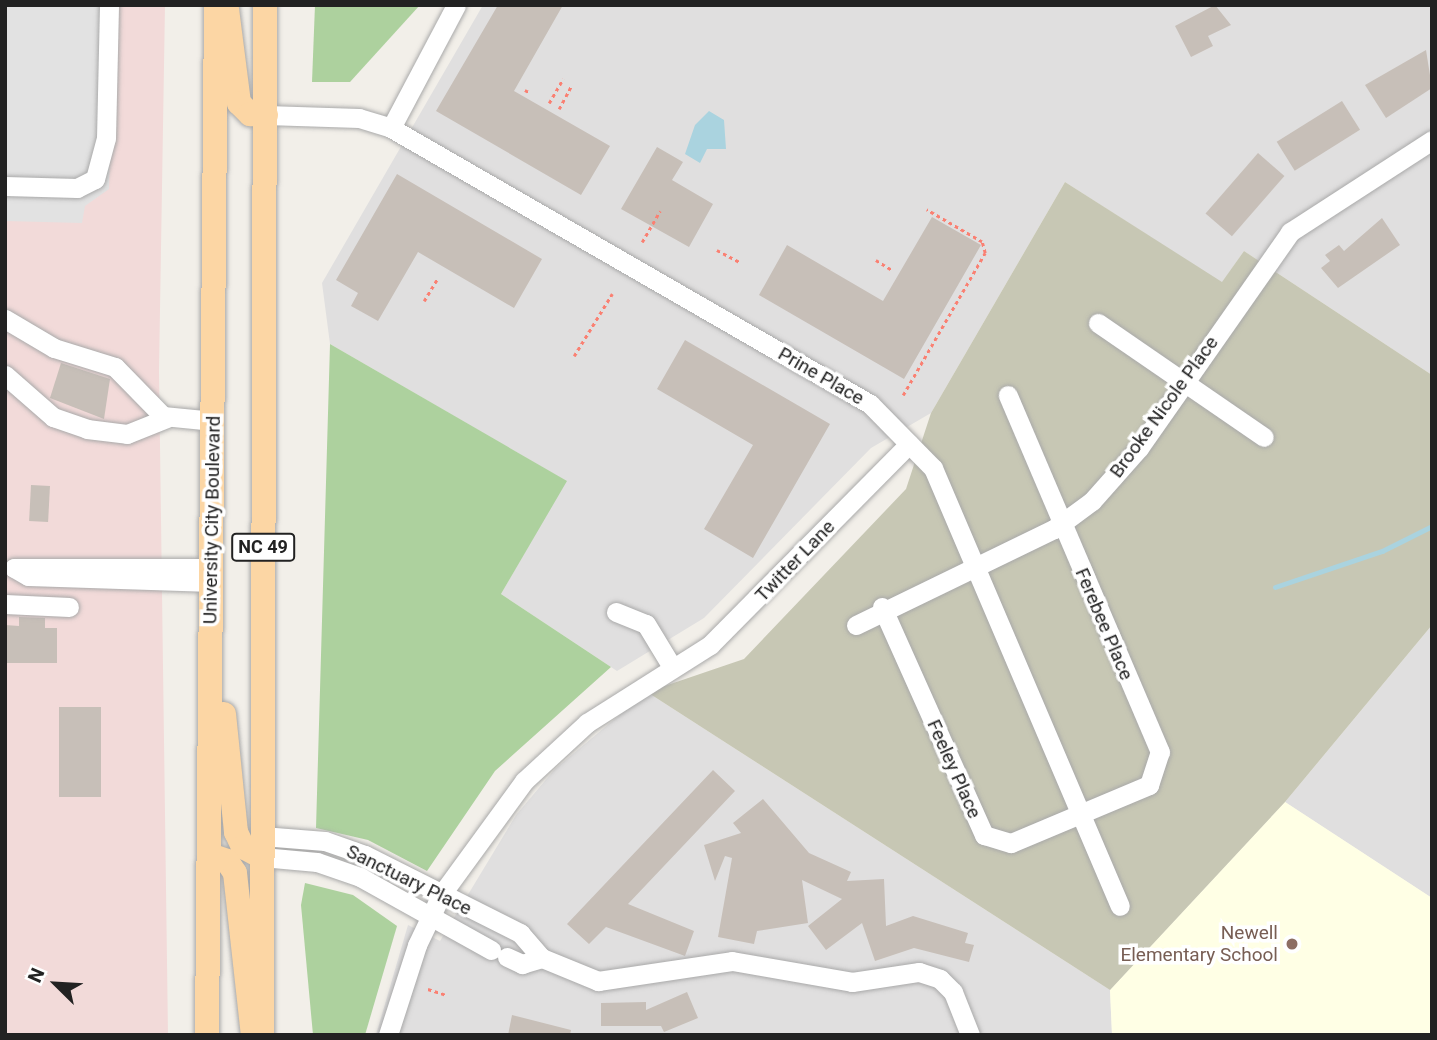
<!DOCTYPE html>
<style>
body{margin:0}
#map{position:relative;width:1437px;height:1040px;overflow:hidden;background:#f2efe9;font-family:Roboto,sans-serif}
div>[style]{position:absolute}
.residential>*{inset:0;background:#e0dfdf}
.commercial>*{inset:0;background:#f2dad9}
.education>*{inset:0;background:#ffffe5}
.construction>*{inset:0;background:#c7c7b4}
.forest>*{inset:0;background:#add19e}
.parking>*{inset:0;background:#e2e2e2}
.water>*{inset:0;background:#aad3df}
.stream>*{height:5px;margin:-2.5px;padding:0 2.5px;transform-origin:2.5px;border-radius:2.5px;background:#aad3df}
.building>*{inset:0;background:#c7bfb8;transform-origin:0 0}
.path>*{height:2.5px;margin-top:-1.25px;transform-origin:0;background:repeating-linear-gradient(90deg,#fa8072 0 3.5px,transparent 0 7px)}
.roads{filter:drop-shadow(0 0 2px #a9a9a9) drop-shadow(0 0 2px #a9a9a9)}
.minor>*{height:19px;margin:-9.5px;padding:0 9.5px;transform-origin:9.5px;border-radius:9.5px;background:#fff}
.major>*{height:24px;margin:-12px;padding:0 12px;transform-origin:12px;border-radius:12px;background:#fcd6a4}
.dots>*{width:19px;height:19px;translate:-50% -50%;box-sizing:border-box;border:4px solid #fff;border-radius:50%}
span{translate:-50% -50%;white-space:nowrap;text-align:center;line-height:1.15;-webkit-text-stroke:7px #fff;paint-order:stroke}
.shield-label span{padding:2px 5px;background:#fff;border:2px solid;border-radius:5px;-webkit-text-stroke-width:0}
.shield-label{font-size:18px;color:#222;font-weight:700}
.street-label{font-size:19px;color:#222}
.education-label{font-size:19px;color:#785e54}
.right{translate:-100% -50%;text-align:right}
.frame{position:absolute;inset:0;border:7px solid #222;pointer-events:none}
.north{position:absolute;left:21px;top:949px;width:70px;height:70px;-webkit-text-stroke:5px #fff;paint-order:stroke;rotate:294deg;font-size:19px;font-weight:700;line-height:28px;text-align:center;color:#222}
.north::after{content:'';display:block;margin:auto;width:24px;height:32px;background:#222;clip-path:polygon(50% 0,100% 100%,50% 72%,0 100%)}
</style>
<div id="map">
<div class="residential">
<div style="clip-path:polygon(483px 5px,1432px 5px,1432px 375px,1244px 251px,1222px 283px,1065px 182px,931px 413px,871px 448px,704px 618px,617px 671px,501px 594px,566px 481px,330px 344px,322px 283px)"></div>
<div style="clip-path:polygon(1432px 625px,1432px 898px,1285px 802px)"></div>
<div style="clip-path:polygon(647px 692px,1110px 990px,1112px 1035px,376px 1035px,408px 925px,440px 941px,516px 815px,555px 769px)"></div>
</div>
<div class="commercial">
<div style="clip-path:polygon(5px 5px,165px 5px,159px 371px,168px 1035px,5px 1035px)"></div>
</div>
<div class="education">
<div style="clip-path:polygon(1285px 802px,1432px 898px,1432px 1035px,1112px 1035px,1110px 990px)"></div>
</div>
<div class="construction">
<div style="clip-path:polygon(1065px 182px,1222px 282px,1244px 251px,1432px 375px,1432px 625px,1285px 802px,1110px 990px,647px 692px,744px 659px,906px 489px,931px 413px)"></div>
</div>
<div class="forest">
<div style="clip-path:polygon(315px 5px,420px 5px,350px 82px,312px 82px)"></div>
<div style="clip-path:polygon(330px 344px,567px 481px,501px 594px,611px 667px,495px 771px,427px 871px,368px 840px,316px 828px)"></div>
<div style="clip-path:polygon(305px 883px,353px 895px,397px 926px,365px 1035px,313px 1035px,301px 905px)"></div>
</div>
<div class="parking">
<div style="clip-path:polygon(114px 5px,109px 189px,85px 206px,82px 223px,5px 221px,5px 7px)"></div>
</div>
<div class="water">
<div style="clip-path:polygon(709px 111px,724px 120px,726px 149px,707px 149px,700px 163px,685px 154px,695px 125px)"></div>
</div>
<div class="stream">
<div style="left:1275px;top:587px;width:113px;rotate:-18.6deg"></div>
<div style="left:1382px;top:551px;width:56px;rotate:-26.6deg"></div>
</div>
<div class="building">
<div style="clip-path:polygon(498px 5px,563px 5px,514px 91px,610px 146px,581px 195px,436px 111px)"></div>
<div style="clip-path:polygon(1215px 5px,1231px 25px,1208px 36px,1213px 46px,1191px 57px,1175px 26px)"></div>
<div style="clip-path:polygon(1426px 50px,1432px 88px,1386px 118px,1365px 85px)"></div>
<div style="left:1342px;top:101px;width:34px;height:77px;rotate:58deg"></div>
<div style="clip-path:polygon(657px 147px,683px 162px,672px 180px,713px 204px,689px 247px,621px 209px)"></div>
<div style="left:1258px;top:153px;width:35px;height:80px;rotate:41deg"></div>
<div style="clip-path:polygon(397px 174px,542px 259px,514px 308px,418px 252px,378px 321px,351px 306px,358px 293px,336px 280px)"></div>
<div style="clip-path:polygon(932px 217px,981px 245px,904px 379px,759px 295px,787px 245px,883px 301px)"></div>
<div style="clip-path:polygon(1382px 218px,1400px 245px,1338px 288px,1321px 268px,1330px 261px,1325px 255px,1339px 245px,1344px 251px)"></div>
<div style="clip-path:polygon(685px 340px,830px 424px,753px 558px,704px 529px,753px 445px,657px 389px)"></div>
<div style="clip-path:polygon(61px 363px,110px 379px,104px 419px,50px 398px)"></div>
<div style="left:31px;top:485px;width:19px;height:36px;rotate:3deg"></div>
<div style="clip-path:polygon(19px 617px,45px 618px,45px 628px,57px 628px,57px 663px,5px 663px,5px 625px,19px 626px)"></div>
<div style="left:59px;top:707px;width:42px;height:90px"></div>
<div style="clip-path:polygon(713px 770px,735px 791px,628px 904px,694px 931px,685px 956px,606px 927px,589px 944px,567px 924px)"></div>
<div style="clip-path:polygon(763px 799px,809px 853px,851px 872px,847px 881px,884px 879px,886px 926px,913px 916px,968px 933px,965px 943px,974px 945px,969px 962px,914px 948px,875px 961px,862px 923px,826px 950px,808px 926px,842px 899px,802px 880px,808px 923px,757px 931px,754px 944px,718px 937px,732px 858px,725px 856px,715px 881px,704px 845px,741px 833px,733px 823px)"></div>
<div style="clip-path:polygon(687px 992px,698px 1018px,664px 1032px,661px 1026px,601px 1026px,601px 1003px,646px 1002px,646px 1010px)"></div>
<div style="clip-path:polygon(512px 1015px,571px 1030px,570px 1035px,508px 1035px)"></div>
</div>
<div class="path">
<div style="left:525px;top:90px;width:4px;rotate:27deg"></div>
<div style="left:549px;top:103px;width:28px;rotate:-60deg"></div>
<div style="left:559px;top:109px;width:27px;rotate:-62deg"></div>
<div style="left:642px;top:242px;width:36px;rotate:-60deg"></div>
<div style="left:717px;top:250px;width:27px;rotate:28deg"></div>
<div style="left:876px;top:260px;width:19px;rotate:32deg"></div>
<div style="left:424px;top:301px;width:27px;rotate:-59deg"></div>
<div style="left:574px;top:356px;width:73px;rotate:-58.5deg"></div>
<div style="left:903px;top:395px;width:164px;rotate:-60deg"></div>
<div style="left:985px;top:253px;width:11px;rotate:-105deg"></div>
<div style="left:982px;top:242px;width:64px;rotate:-149.8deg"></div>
<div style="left:428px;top:989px;width:19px;rotate:18deg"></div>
</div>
<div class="roads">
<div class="minor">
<div style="left:266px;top:115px;width:93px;rotate:1.8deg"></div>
<div style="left:359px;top:118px;width:34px;rotate:17deg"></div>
<div style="left:391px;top:128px;width:553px;rotate:29.95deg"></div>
<div style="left:870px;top:404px;width:90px;rotate:45.5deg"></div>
<div style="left:933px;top:468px;width:476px;rotate:66.9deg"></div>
<div style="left:391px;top:128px;width:139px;rotate:-62.1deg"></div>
<div style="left:5px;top:186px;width:72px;rotate:1.6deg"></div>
<div style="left:77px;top:188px;width:20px;rotate:-27deg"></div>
<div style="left:95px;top:179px;width:42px;rotate:-75deg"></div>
<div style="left:106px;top:138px;width:133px;rotate:-88.7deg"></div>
<div style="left:5px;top:319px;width:57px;rotate:30.6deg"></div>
<div style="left:54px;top:348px;width:64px;rotate:17.3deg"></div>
<div style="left:115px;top:367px;width:69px;rotate:45.6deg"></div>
<div style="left:163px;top:416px;width:51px;rotate:5.6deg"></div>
<div style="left:1098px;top:323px;width:201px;rotate:34.5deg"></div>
<div style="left:5px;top:375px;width:64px;rotate:41.2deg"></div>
<div style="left:53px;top:417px;width:36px;rotate:19deg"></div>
<div style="left:87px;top:429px;width:40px;rotate:7.1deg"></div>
<div style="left:127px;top:434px;width:43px;rotate:-21.8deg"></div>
<div style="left:212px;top:582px;width:184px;rotate:-178.1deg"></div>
<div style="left:28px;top:576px;width:16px;rotate:-150deg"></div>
<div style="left:14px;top:568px;width:199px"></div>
<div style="left:5px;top:604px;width:64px;rotate:2.7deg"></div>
<div style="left:882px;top:607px;width:250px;rotate:65.9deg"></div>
<div style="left:984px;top:835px;width:28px;rotate:17deg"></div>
<div style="left:1011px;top:843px;width:150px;rotate:-22.8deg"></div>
<div style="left:1149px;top:785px;width:35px;rotate:-72deg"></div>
<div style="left:1160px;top:752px;width:388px;rotate:-113.1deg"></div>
<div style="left:616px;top:612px;width:32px;rotate:22deg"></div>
<div style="left:646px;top:624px;width:50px;rotate:58.8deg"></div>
<div style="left:856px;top:625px;width:220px;rotate:-25.9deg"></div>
<div style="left:1054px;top:529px;width:47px;rotate:-36.4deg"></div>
<div style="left:1092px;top:501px;width:71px;rotate:-48.4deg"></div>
<div style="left:1139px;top:448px;width:264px;rotate:-55deg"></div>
<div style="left:1290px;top:232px;width:169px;rotate:-32.9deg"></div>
<div style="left:262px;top:836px;width:63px;rotate:4.5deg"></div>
<div style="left:325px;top:841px;width:42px;rotate:19.3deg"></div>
<div style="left:365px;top:855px;width:174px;rotate:26.7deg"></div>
<div style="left:520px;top:933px;width:33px;rotate:49deg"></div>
<div style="left:542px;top:958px;width:61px;rotate:22.3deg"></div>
<div style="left:598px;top:981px;width:135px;rotate:-8.5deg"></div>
<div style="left:732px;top:961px;width:122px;rotate:9.9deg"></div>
<div style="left:852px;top:982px;width:68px;rotate:-8.5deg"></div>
<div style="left:919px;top:972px;width:22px;rotate:18deg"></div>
<div style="left:940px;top:979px;width:18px;rotate:45deg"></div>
<div style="left:953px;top:992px;width:46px;rotate:68.4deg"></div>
<div style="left:262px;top:857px;width:55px;rotate:5.2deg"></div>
<div style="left:317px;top:862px;width:46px;rotate:19.2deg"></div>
<div style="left:360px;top:877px;width:150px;rotate:29.1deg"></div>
<div style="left:507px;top:957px;width:17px;rotate:25deg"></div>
<div style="left:522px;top:964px;width:21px;rotate:-17deg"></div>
<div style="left:388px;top:1035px;width:95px;rotate:-72.1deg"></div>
<div style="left:417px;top:945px;width:55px;rotate:-64.4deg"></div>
<div style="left:441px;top:895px;width:141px;rotate:-53.9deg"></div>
<div style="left:524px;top:781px;width:86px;rotate:-42.6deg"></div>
<div style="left:587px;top:723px;width:146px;rotate:-32.4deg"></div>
<div style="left:710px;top:645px;width:283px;rotate:-45.3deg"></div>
</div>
<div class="major">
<div style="left:227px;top:9px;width:95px;rotate:82.7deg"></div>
<div style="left:239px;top:103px;width:16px;rotate:45deg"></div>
<div style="left:250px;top:114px;width:16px;rotate:4deg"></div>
<div style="left:224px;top:714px;width:119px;rotate:84.2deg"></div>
<div style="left:236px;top:832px;width:17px;rotate:65deg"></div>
<div style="left:243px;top:847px;width:21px;rotate:28deg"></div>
<div style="left:210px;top:855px;width:18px;rotate:19deg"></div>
<div style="left:227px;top:861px;width:14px;rotate:56deg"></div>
<div style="left:235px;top:873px;width:163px;rotate:83.7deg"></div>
<div style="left:207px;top:1035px;width:1030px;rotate:-89.5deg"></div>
<div style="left:262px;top:1035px;width:1030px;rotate:-89.83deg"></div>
</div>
</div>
<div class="dots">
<div style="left:1292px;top:944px;background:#8d6e63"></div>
</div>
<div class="shield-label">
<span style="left:263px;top:547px">NC 49</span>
</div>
<div class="street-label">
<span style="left:821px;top:376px;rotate:30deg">Prine Place</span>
<span style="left:1164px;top:407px;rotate:-54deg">Brooke Nicole Place</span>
<span style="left:212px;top:520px;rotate:-89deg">University City Boulevard</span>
<span style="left:795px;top:561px;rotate:-46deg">Twitter Lane</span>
<span style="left:1104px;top:624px;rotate:67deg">Ferebee Place</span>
<span style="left:954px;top:769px;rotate:66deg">Feeley Place</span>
<span style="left:409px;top:880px;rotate:26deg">Sanctuary Place</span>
</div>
<div class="education-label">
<span class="right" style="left:1278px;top:944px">Newell<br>Elementary School</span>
</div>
<div class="frame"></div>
<div class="north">N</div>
</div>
